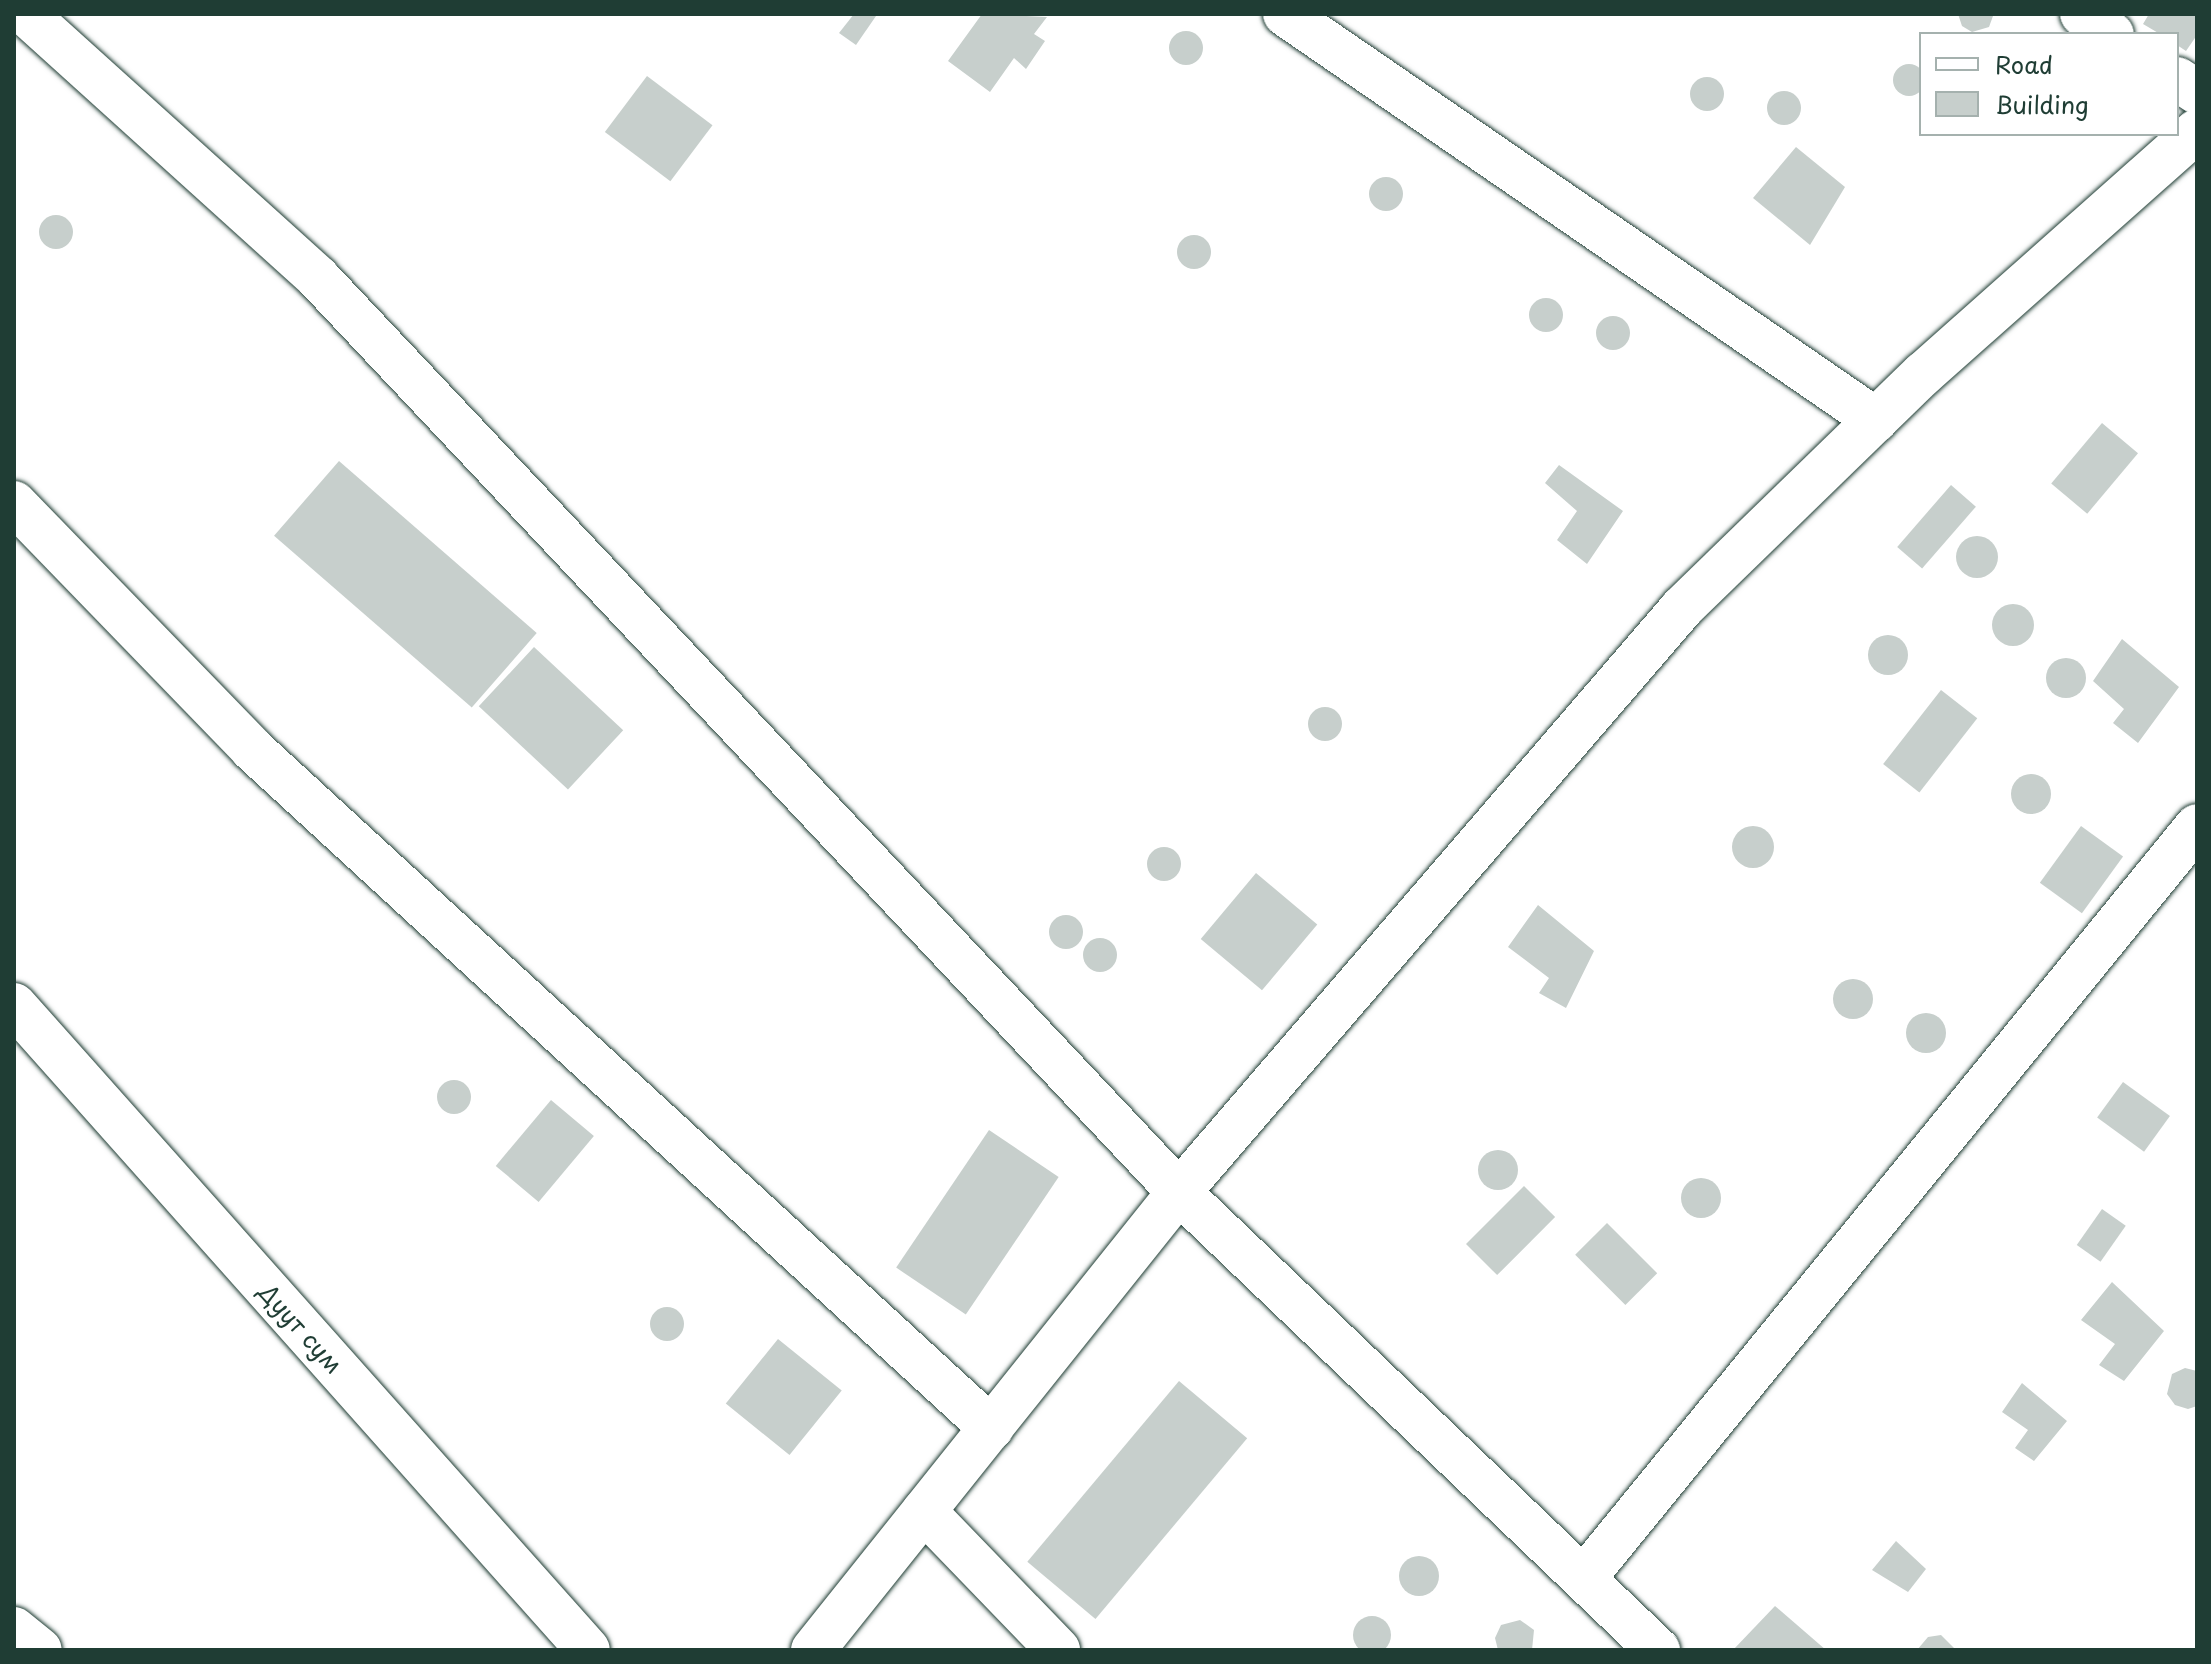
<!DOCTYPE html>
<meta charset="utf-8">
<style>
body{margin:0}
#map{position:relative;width:2211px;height:1664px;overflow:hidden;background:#fff;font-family:"Playpen Sans",sans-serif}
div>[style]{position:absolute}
.building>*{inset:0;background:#c7cfcc;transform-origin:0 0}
.round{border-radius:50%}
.roads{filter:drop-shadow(0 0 2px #1f3d34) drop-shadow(0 0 2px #1f3d34)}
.minor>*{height:44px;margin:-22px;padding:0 22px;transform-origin:22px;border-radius:22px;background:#fff}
.major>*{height:44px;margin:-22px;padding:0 22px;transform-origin:22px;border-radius:22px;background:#fff}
span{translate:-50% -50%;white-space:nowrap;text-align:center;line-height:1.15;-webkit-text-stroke:6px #fff;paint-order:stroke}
.street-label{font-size:24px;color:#1f3d34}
.frame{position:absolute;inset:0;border:16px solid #1f3d34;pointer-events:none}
.legend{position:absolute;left:1919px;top:32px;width:260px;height:104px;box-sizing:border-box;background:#fff;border:2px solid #a5b1ae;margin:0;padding:10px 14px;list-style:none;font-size:24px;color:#1f3d34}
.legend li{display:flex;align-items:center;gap:16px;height:40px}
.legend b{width:40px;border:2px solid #a5b1ae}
</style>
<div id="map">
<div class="building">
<div style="clip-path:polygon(854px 14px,876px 16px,856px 45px,839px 33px)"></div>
<div style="clip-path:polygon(982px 14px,1047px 17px,1034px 34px,1045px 41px,1026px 69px,1014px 58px,990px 92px,948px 61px)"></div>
<div style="clip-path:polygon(1958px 14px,1993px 14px,1993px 16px,1989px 27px,1972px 32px,1962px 26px)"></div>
<div style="clip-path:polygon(2149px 14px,2197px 14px,2197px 35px,2186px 51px,2177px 45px,2177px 34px,2160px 34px,2143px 24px)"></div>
<div class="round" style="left:1169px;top:31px;width:34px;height:34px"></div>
<div class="round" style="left:1893px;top:64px;width:32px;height:32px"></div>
<div style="left:647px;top:76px;width:82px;height:70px;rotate:37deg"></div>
<div class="round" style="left:1690px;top:77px;width:34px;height:34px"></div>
<div class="round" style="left:1767px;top:91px;width:34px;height:34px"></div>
<div style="clip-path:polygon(1796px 147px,1845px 187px,1810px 245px,1753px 198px)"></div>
<div class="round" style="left:1369px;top:177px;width:34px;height:34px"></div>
<div class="round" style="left:39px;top:215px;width:34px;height:34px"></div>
<div class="round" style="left:1177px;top:235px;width:34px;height:34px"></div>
<div class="round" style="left:1529px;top:298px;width:34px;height:34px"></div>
<div class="round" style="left:1596px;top:316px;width:34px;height:34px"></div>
<div style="left:2102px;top:423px;width:47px;height:79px;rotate:40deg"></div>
<div style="left:339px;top:461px;width:262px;height:99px;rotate:41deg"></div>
<div style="clip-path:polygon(1559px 465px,1623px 511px,1587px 564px,1557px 540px,1577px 511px,1545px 483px)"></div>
<div style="left:1951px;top:485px;width:33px;height:82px;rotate:41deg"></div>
<div class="round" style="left:1956px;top:536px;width:42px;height:42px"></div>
<div class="round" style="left:1992px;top:604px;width:42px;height:42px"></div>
<div class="round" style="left:1868px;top:635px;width:40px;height:40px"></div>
<div style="clip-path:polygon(2122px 639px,2179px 687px,2138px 743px,2113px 723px,2124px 709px,2093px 681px)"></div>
<div style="left:534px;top:647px;width:122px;height:81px;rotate:43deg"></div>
<div class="round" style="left:2046px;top:658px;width:40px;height:40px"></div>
<div style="left:1941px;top:690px;width:46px;height:94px;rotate:38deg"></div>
<div class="round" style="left:1308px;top:707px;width:34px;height:34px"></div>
<div class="round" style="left:2011px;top:774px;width:40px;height:40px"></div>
<div style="left:2081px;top:826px;width:52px;height:70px;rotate:36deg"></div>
<div class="round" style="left:1732px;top:826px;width:42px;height:42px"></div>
<div class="round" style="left:1147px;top:847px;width:34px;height:34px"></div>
<div style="left:1256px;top:873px;width:80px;height:86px;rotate:40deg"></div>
<div style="clip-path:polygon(1538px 905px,1594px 951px,1566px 1008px,1539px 993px,1549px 978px,1508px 947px)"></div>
<div class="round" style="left:1049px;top:915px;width:34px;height:34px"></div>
<div class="round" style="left:1083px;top:938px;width:34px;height:34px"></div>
<div class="round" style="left:1833px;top:979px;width:40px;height:40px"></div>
<div class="round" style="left:1906px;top:1013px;width:40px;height:40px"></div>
<div class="round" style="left:437px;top:1080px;width:34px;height:34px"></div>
<div style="left:2123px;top:1082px;width:58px;height:44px;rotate:36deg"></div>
<div style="left:551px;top:1100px;width:56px;height:86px;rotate:40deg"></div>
<div style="left:989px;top:1130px;width:84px;height:166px;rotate:34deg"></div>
<div class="round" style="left:1478px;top:1150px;width:40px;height:40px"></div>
<div class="round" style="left:1681px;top:1178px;width:40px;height:40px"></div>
<div style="left:1524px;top:1186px;width:44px;height:82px;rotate:45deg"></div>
<div style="left:2102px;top:1209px;width:29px;height:44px;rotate:35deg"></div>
<div style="left:1607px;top:1223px;width:71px;height:45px;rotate:45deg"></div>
<div style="clip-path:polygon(2112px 1282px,2164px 1331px,2124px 1381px,2099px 1365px,2115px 1344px,2081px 1320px)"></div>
<div class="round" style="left:650px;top:1307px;width:34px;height:34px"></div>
<div style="left:778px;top:1339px;width:82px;height:83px;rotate:39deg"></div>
<div style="clip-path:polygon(2185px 1368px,2197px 1371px,2197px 1406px,2188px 1409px,2175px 1405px,2167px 1394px,2172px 1374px)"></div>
<div style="left:1179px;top:1381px;width:89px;height:236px;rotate:40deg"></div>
<div style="clip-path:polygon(2022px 1383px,2067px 1421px,2034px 1461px,2015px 1448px,2028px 1430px,2002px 1412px)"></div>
<div style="clip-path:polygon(1896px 1541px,1926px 1569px,1908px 1592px,1872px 1570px)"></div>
<div class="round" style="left:1399px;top:1556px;width:40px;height:40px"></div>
<div style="clip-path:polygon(1775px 1606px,1826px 1650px,1733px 1650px)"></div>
<div class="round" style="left:1353px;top:1616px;width:38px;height:38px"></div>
<div style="clip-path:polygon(1520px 1620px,1534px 1630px,1532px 1650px,1498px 1650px,1495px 1638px,1501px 1625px)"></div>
<div style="clip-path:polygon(1941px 1635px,1956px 1650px,1917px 1650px,1928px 1637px)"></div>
</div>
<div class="roads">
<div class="minor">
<div style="left:26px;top:14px;width:394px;rotate:42.1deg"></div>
<div style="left:318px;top:278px;width:1256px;rotate:46.71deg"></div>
<div style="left:1179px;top:1192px;width:771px;rotate:-49.26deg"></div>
<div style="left:1682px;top:608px;width:336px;rotate:-44.2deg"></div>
<div style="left:1923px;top:374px;width:366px;rotate:-41.6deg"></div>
<div style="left:1285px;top:14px;width:717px;rotate:34.49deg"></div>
<div style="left:2082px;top:14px;width:36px;rotate:34deg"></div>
<div style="left:2177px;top:79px;width:24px;rotate:33deg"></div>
<div style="left:14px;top:503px;width:342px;rotate:45.9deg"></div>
<div style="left:252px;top:749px;width:1004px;rotate:42.58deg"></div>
<div style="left:924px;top:1511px;width:193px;rotate:46deg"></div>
<div style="left:1584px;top:1578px;width:970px;rotate:-50.81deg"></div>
<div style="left:14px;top:1629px;width:33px;rotate:39deg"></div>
<div style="left:813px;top:1650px;width:586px;rotate:-51.37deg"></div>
<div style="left:1179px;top:1192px;width:663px;rotate:43.72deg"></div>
</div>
<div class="major">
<div style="left:14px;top:1005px;width:863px;rotate:48.33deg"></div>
</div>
</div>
<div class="street-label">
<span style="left:301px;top:1328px;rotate:48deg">Дуут сум</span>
</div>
<div class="frame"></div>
<ul class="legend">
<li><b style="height:10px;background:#fff"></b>Road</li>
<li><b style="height:22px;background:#c7cfcc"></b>Building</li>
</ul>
</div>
